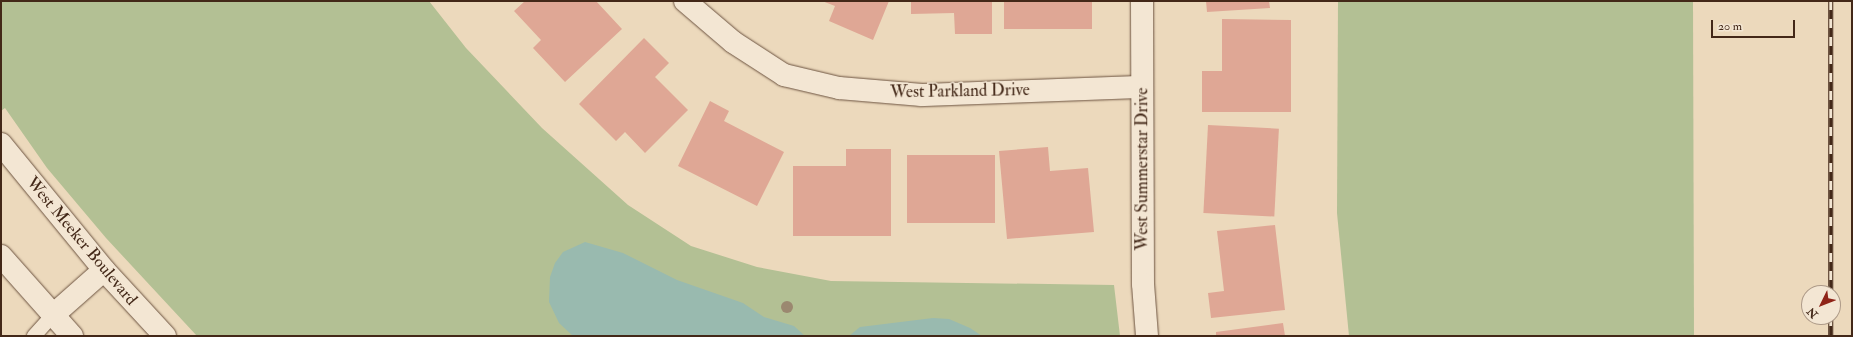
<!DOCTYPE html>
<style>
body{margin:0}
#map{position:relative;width:1853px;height:337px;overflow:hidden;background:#ecd9bc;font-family:"IM FELL Double Pica",serif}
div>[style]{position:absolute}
.green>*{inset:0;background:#b3c094}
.water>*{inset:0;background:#99baaf}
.building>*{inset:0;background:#dfa795;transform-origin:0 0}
.roads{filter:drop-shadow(0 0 1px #6d5441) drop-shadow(0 0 1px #6d5441)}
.lane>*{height:14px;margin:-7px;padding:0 7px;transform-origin:7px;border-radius:7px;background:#f3e6d3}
.street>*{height:22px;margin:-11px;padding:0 11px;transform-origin:11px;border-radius:11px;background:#f3e6d3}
.secondary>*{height:22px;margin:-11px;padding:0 11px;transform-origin:11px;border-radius:11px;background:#f3e6d3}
.rail>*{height:4.5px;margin-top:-2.25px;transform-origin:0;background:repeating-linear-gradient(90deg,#f3e6d3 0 9px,#432818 0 18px);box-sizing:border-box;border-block:1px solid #432818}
.trees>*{width:12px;height:12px;margin:-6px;border-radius:50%;background:#9b8870}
span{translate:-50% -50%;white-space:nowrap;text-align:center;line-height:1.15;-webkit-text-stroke:3px #f3e6d3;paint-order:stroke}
.street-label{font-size:17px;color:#432818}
.frame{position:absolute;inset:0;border:2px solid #432818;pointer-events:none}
.north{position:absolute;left:1801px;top:285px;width:40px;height:40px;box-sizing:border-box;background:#f3e6d3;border:1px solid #ad9a88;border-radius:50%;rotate:227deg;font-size:11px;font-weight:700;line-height:16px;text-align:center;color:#432818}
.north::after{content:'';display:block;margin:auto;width:14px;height:18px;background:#8f2418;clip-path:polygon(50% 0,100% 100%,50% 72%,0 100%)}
.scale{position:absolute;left:1711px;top:20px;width:84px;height:18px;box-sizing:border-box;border:2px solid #432818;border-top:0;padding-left:5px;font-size:12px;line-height:14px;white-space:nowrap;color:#432818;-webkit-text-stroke:3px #f3e6d3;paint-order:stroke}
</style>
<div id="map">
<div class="green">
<div style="clip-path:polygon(1px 1px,429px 1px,466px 48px,542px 128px,628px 205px,691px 246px,757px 267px,831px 281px,1114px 285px,1120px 336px,197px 336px,106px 238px,47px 168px,5px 108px,1px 111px)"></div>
<div style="clip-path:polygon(1338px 1px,1693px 1px,1694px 336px,1349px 336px,1337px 213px)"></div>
</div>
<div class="water">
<div style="clip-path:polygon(585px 242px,623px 253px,677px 280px,743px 303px,764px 317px,794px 326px,805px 336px,573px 336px,559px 323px,549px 302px,550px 277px,555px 263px,563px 252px)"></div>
<div style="clip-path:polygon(933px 318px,949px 319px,970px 328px,982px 336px,849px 336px,860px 327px)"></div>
</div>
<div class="building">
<div style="clip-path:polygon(525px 1px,596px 1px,622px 29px,565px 82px,533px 48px,541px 40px,514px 11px)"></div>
<div style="clip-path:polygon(822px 1px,889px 1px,873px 40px,829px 21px,835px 6px)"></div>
<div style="clip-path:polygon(911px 1px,992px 1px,992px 34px,955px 34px,954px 13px,911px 14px)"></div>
<div style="left:1004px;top:1px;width:88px;height:28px"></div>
<div style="clip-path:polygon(1206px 1px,1269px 1px,1270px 8px,1207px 12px)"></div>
<div style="clip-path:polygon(1222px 19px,1291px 20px,1291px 112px,1202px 112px,1202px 71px,1222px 71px)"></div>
<div style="clip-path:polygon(644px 38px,669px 63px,655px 77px,688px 110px,645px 153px,625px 132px,616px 141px,579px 104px)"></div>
<div style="clip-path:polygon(710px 101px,729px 111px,724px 121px,784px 152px,757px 206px,678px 166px)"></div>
<div style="left:1208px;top:125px;width:71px;height:88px;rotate:3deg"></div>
<div style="clip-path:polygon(1048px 147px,1050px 171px,1088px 168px,1094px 232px,1007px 239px,999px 151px)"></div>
<div style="clip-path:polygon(846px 149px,891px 149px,891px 236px,793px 236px,793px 166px,846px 166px)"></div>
<div style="left:907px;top:155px;width:88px;height:68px"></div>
<div style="clip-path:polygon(1275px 225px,1285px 310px,1211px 318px,1208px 293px,1224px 291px,1217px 231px)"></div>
<div style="clip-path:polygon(1283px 323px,1285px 336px,1216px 336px,1216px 332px)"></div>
</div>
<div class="roads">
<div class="lane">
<div style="left:34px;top:336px;width:27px;rotate:-48deg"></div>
</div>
<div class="street">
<div style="left:685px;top:1px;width:63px;rotate:40.5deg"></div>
<div style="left:733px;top:42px;width:61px;rotate:32.9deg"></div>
<div style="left:784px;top:75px;width:57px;rotate:13.3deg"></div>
<div style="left:839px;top:88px;width:83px;rotate:4.8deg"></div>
<div style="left:922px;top:95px;width:219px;rotate:-2.1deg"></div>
<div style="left:1142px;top:1px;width:283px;rotate:89.8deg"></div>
<div style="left:1143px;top:284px;width:52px;rotate:85.6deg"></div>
</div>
<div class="secondary">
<div style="left:1px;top:144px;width:163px;rotate:50.7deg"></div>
<div style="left:104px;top:270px;width:90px;rotate:47.3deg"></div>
<div style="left:1px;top:256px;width:107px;rotate:48.4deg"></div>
<div style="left:52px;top:316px;width:69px;rotate:-41.5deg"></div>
</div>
</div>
<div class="rail">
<div style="left:1831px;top:1px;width:292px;rotate:90deg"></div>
<div style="left:1831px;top:317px;width:19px;rotate:90deg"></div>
</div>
<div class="trees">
<div style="left:787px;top:307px"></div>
</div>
<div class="street-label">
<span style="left:960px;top:91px;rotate:-1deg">West Parkland Drive</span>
<span style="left:1142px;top:169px;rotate:-90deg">West Summerstar Drive</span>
<span style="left:82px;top:241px;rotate:50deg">West Meeker Boulevard</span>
</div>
<div class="frame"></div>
<div class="north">N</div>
<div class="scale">20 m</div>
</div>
